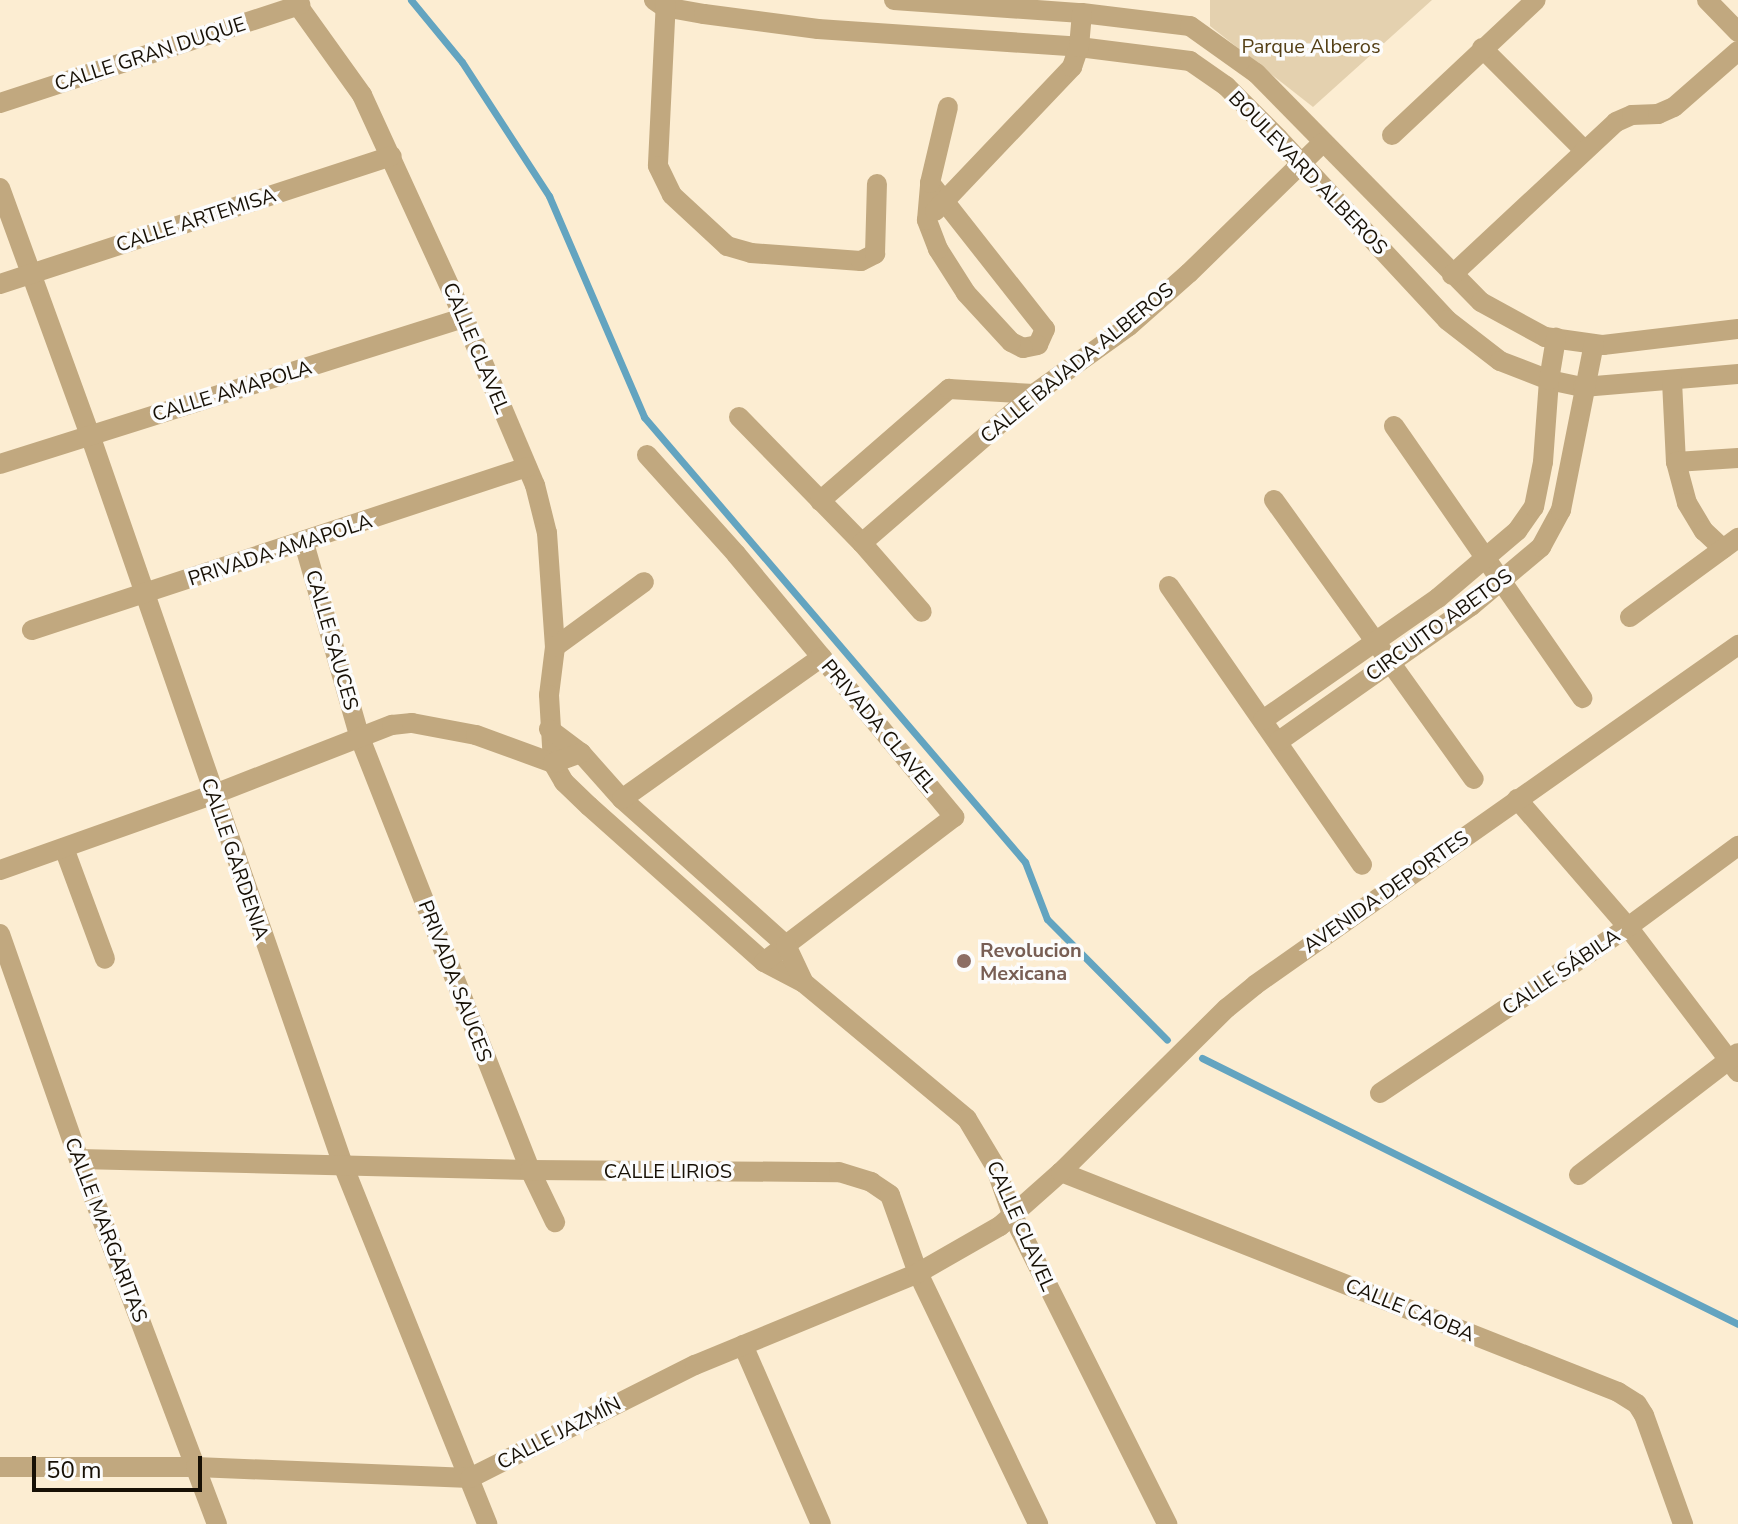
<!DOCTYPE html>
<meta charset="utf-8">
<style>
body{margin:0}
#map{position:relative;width:1738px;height:1524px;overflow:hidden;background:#fcedd2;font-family:"Nunito Sans",sans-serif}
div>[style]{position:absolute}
.green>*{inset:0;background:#e4d1af}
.stream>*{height:7px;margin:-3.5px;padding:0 3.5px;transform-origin:3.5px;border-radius:3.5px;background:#63a4c0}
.minor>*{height:20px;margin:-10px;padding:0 10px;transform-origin:10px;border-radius:10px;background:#c1a87f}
.dots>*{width:22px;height:22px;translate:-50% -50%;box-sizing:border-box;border:4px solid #fcfcfc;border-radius:50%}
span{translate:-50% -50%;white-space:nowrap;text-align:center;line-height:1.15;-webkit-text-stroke:7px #fcfcfc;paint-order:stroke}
.park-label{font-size:20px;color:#533e14}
.street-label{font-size:20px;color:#171005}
.education-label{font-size:20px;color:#785e54;font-weight:700}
.left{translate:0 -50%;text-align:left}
.scale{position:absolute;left:32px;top:1456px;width:170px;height:36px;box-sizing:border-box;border:4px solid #171005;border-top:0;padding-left:10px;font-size:24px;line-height:28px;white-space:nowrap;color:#171005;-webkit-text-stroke:6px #fcfcfc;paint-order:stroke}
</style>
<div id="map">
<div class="green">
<div style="clip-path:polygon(1210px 0,1432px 0,1313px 107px,1210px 26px)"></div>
</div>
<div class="stream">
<div style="left:411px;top:0;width:80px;rotate:50.6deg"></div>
<div style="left:462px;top:62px;width:160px;rotate:57deg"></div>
<div style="left:549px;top:196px;width:241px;rotate:66.7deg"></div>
<div style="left:644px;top:417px;width:586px;rotate:49.43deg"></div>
<div style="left:1025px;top:862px;width:61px;rotate:68.9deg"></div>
<div style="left:1047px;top:919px;width:170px;rotate:45.2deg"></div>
<div style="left:1202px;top:1058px;width:598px;rotate:26.39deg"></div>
</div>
<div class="minor">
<div style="left:294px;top:0;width:117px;rotate:54.4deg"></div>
<div style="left:362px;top:95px;width:245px;rotate:65.4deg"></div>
<div style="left:464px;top:318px;width:181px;rotate:67deg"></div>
<div style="left:535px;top:485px;width:49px;rotate:76deg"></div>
<div style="left:547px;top:533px;width:114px;rotate:86deg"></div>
<div style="left:555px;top:647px;width:48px;rotate:97.1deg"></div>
<div style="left:549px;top:695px;width:68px;rotate:86.6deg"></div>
<div style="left:553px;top:763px;width:22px;rotate:60deg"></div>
<div style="left:564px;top:782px;width:35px;rotate:44deg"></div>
<div style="left:589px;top:806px;width:234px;rotate:41.7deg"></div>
<div style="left:764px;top:962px;width:45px;rotate:27.7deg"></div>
<div style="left:804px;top:983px;width:212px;rotate:39.8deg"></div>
<div style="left:967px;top:1119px;width:55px;rotate:59.2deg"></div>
<div style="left:995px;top:1166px;width:51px;rotate:70.5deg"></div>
<div style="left:1012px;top:1214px;width:347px;rotate:63.4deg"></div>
<div style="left:654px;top:0;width:12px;rotate:35deg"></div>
<div style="left:664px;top:7px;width:41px;rotate:9.9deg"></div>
<div style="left:704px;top:14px;width:115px;rotate:7.5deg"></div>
<div style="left:818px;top:29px;width:262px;rotate:3.9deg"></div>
<div style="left:1079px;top:47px;width:112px;rotate:7.2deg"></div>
<div style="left:1190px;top:61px;width:44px;rotate:34.8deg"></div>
<div style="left:1226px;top:86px;width:74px;rotate:45deg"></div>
<div style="left:1278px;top:138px;width:248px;rotate:47.1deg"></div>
<div style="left:1447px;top:320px;width:67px;rotate:37.7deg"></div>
<div style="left:1500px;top:361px;width:53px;rotate:21.2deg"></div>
<div style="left:1549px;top:380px;width:35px;rotate:12deg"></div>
<div style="left:1583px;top:387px;width:156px;rotate:-4.8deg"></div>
<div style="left:666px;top:0;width:166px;rotate:92.8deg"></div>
<div style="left:658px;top:166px;width:32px;rotate:64deg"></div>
<div style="left:672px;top:195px;width:75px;rotate:42.8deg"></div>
<div style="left:727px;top:246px;width:25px;rotate:16deg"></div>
<div style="left:751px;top:253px;width:110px;rotate:4.2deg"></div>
<div style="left:861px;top:261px;width:16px;rotate:-27deg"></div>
<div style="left:875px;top:254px;width:70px;rotate:-88.4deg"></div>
<div style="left:894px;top:0;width:188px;rotate:4deg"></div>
<div style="left:1082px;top:13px;width:109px;rotate:6.9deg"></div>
<div style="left:1190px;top:26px;width:81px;rotate:35.5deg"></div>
<div style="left:1256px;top:73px;width:321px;rotate:45.5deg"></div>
<div style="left:1481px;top:302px;width:73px;rotate:28.7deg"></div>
<div style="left:1545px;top:337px;width:59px;rotate:7.9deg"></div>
<div style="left:1603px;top:345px;width:136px;rotate:-6.8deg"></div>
<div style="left:1707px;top:0;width:45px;rotate:45.9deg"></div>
<div style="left:1482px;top:48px;width:144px;rotate:45deg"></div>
<div style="left:0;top:103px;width:316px;rotate:-18.1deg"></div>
<div style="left:1392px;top:135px;width:197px;rotate:-43.2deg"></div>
<div style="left:930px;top:183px;width:186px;rotate:51.8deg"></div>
<div style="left:1045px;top:329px;width:17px;rotate:114deg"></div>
<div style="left:1038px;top:345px;width:15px;rotate:169deg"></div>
<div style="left:1023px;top:348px;width:13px;rotate:-153deg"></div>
<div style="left:1011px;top:342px;width:67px;rotate:-132.6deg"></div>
<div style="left:966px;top:293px;width:52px;rotate:-122.5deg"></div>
<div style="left:938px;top:249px;width:31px;rotate:-111deg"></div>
<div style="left:927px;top:220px;width:37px;rotate:-85deg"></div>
<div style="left:930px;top:183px;width:78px;rotate:-76.7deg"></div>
<div style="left:0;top:188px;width:263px;rotate:70deg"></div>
<div style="left:90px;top:435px;width:773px;rotate:70.88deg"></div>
<div style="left:343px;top:1165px;width:387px;rotate:68.1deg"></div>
<div style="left:935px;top:211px;width:199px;rotate:-46.4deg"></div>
<div style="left:1072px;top:67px;width:21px;rotate:-71deg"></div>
<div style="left:1079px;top:47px;width:34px;rotate:-85deg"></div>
<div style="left:1452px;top:275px;width:224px;rotate:-43deg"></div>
<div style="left:1616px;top:122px;width:17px;rotate:-24deg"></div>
<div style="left:1632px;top:115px;width:26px;rotate:-2deg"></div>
<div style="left:1658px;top:114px;width:17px;rotate:-24deg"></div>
<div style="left:1674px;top:107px;width:85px;rotate:-41.2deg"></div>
<div style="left:0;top:284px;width:412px;rotate:-18.1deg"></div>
<div style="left:1672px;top:381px;width:81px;rotate:87.2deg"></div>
<div style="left:1676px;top:462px;width:42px;rotate:75deg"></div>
<div style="left:1687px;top:503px;width:33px;rotate:59deg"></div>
<div style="left:1704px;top:531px;width:26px;rotate:43deg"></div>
<div style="left:739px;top:417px;width:176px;rotate:45.7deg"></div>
<div style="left:862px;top:543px;width:91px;rotate:49deg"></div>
<div style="left:1394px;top:426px;width:331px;rotate:55.3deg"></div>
<div style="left:647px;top:455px;width:133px;rotate:48deg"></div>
<div style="left:736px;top:554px;width:342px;rotate:50.3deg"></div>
<div style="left:954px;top:817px;width:239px;rotate:142.7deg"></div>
<div style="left:1676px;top:462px;width:62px;rotate:-3.7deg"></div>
<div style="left:0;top:464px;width:486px;rotate:-17.5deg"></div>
<div style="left:1274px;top:500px;width:343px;rotate:54.4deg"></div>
<div style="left:820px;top:501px;width:171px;rotate:-41deg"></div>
<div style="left:949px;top:389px;width:85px;rotate:3.4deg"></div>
<div style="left:304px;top:543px;width:203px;rotate:74deg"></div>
<div style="left:360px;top:738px;width:464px;rotate:68.5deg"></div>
<div style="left:530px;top:1170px;width:58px;rotate:64.3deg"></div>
<div style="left:862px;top:543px;width:228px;rotate:-40.9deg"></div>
<div style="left:1034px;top:394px;width:117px;rotate:-35.6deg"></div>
<div style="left:1129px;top:326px;width:80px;rotate:-41.5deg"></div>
<div style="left:1189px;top:273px;width:186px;rotate:-44.3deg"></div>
<div style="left:1169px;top:586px;width:339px;rotate:55.3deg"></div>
<div style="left:1630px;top:617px;width:134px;rotate:-36.2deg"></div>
<div style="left:32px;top:630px;width:521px;rotate:-18.23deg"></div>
<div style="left:555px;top:647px;width:110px;rotate:-36.1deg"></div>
<div style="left:1263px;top:720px;width:213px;rotate:-34.9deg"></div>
<div style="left:1438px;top:598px;width:104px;rotate:-40.3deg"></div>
<div style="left:1517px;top:531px;width:29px;rotate:-55deg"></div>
<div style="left:1534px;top:507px;width:46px;rotate:-78.7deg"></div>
<div style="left:1543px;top:462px;width:82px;rotate:-85.8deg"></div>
<div style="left:1549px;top:380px;width:43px;rotate:-80.5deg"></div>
<div style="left:549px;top:729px;width:40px;rotate:37deg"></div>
<div style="left:581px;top:753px;width:62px;rotate:48.3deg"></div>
<div style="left:622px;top:799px;width:220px;rotate:41.7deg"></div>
<div style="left:786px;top:945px;width:42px;rotate:64.7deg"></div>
<div style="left:1279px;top:741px;width:235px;rotate:-35.1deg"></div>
<div style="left:1471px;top:606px;width:92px;rotate:-40.1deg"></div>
<div style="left:1541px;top:547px;width:42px;rotate:-61.6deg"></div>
<div style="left:1561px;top:510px;width:169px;rotate:-78.8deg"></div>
<div style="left:622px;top:799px;width:245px;rotate:-35.4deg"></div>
<div style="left:1517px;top:799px;width:169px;rotate:49.1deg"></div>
<div style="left:1628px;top:927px;width:182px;rotate:52.8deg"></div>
<div style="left:64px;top:848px;width:118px;rotate:69.7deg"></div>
<div style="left:0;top:870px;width:225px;rotate:-19.5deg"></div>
<div style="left:212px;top:795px;width:193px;rotate:-21.3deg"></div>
<div style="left:392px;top:725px;width:20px;rotate:-6deg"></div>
<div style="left:412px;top:723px;width:65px;rotate:10.6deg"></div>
<div style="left:476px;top:735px;width:82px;rotate:20deg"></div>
<div style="left:553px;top:763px;width:30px;rotate:-20deg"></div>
<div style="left:0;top:934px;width:238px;rotate:70.7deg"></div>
<div style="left:79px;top:1159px;width:390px;rotate:69.3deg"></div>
<div style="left:1380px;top:1093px;width:298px;rotate:-33.8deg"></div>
<div style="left:1628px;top:927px;width:137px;rotate:-36.4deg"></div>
<div style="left:79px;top:1159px;width:451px;rotate:1.4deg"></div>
<div style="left:530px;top:1170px;width:309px;rotate:0.4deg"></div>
<div style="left:839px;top:1172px;width:34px;rotate:17deg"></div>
<div style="left:871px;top:1182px;width:23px;rotate:34deg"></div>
<div style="left:890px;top:1195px;width:83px;rotate:70.3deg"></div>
<div style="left:918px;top:1273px;width:278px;rotate:64.4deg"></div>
<div style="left:1061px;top:1172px;width:599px;rotate:21.55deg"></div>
<div style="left:1618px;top:1392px;width:22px;rotate:32deg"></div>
<div style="left:1637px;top:1404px;width:13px;rotate:58deg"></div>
<div style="left:1644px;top:1415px;width:116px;rotate:70.3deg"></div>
<div style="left:1579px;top:1175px;width:200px;rotate:-37.5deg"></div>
<div style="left:743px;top:1345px;width:195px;rotate:66.5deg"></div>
<div style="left:0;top:1467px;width:196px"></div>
<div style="left:196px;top:1467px;width:274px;rotate:2.3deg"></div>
<div style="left:470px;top:1478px;width:252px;rotate:-26.7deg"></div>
<div style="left:695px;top:1365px;width:241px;rotate:-22.4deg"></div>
<div style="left:918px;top:1273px;width:95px;rotate:-29.8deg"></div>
<div style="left:1000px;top:1226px;width:81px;rotate:-41.5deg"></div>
<div style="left:1061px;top:1172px;width:233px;rotate:-44.7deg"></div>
<div style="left:1227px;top:1008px;width:36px;rotate:-39deg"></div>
<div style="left:1255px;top:985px;width:591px;rotate:-35.14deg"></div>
</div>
<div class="dots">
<div style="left:964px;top:961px;background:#8d6e63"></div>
</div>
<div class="park-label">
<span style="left:1311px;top:46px">Parque Alberos</span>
</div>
<div class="street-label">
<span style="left:150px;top:54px;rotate:-18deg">CALLE GRAN DUQUE</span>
<span style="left:1308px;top:173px;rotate:46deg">BOULEVARD ALBEROS</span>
<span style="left:196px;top:220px;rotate:-18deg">CALLE ARTEMISA</span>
<span style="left:476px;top:348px;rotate:67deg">CALLE CLAVEL</span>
<span style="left:1077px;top:363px;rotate:-39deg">CALLE BAJADA ALBEROS</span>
<span style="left:232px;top:391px;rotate:-17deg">CALLE AMAPOLA</span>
<span style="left:280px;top:550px;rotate:-18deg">PRIVADA AMAPOLA</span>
<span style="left:1439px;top:625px;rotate:-36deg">CIRCUITO ABETOS</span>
<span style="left:332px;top:640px;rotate:74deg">CALLE SAUCES</span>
<span style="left:879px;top:726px;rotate:50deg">PRIVADA CLAVEL</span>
<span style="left:235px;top:859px;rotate:71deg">CALLE GARDENIA</span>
<span style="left:1386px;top:892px;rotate:-35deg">AVENIDA DEPORTES</span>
<span style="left:1561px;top:972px;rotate:-34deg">CALLE SÁBILA</span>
<span style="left:455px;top:981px;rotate:69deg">PRIVADA SAUCES</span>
<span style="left:668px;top:1171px">CALLE LIRIOS</span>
<span style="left:1021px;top:1226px;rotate:66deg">CALLE CLAVEL</span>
<span style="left:106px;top:1230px;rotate:69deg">CALLE MARGARITAS</span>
<span style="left:1410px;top:1310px;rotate:22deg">CALLE CAOBA</span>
<span style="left:559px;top:1433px;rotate:-27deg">CALLE JAZMÍN</span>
</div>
<div class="education-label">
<span class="left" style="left:980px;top:962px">Revolucion<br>Mexicana</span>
</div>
<div class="scale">50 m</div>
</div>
